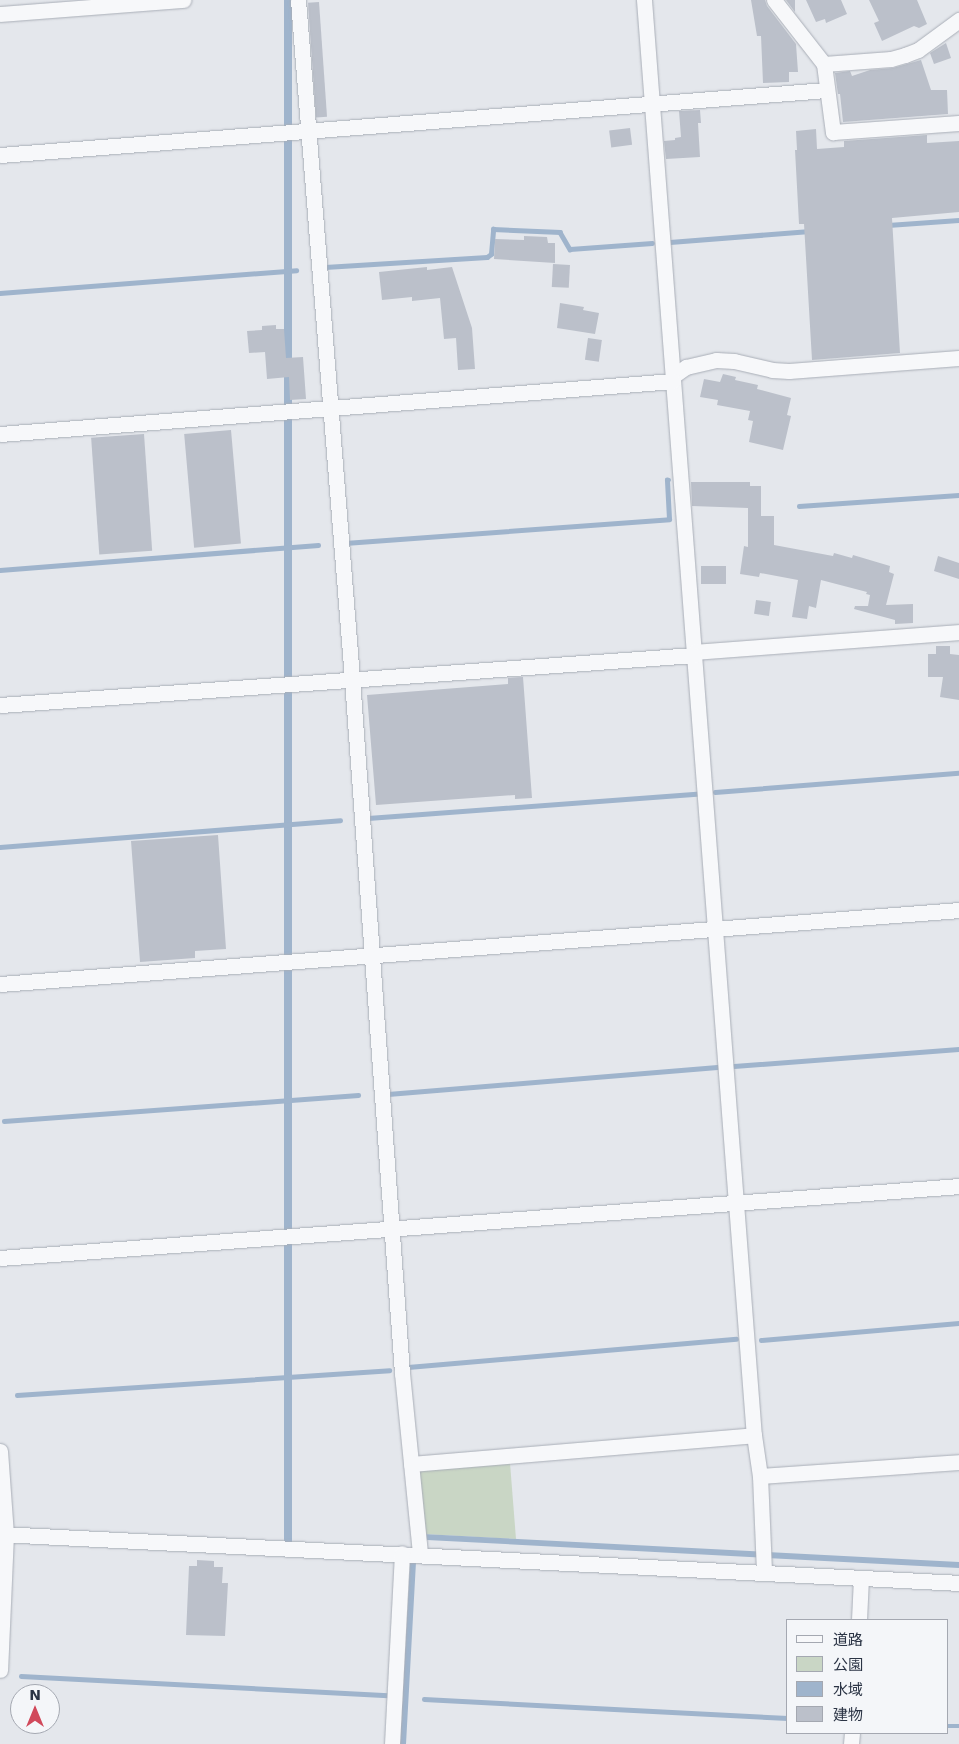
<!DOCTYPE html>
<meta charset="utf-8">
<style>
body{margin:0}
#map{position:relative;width:959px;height:1744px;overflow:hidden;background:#e4e7ec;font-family:"DejaVu Sans","Noto Sans JP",sans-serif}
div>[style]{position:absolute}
.green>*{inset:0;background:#c9d6c5}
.water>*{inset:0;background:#9fb4cc;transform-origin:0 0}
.stream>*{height:4.5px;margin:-2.25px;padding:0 2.25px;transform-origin:2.25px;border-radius:2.25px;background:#9fb4cc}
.building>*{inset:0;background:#bbc0ca;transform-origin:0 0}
.roads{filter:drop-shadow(0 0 1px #a9aeb7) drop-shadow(0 0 1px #a9aeb7)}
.minor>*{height:15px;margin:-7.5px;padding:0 7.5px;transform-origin:7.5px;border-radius:7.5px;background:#f7f8fa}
span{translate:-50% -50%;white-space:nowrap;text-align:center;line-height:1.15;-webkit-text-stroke:4px #f4f6f9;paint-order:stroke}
.legend{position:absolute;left:786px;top:1619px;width:162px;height:115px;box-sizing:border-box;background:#f4f6f9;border:1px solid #a4a8b1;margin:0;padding:6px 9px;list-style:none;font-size:15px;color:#2b3445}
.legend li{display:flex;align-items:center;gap:10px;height:25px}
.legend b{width:25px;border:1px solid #a4a8b1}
.north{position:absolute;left:10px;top:1684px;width:50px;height:50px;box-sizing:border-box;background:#f4f6f9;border:1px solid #a4a8b1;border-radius:50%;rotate:0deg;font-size:14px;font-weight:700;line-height:20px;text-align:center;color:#2b3445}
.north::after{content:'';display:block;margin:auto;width:18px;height:22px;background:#d1495b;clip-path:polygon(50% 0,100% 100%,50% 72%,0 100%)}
</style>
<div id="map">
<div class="green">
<div style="clip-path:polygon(510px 1463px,516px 1539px,423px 1534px,416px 1470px)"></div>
</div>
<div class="water">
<div style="left:284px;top:0;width:8px;height:1546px"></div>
<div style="clip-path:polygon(423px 1534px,959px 1562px,959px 1568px,427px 1540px,423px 1539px)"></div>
<div style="clip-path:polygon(408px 1556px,416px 1562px,406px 1744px,400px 1744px,410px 1563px)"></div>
</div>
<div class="stream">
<div style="left:888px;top:225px;width:71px;rotate:-4deg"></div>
<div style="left:670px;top:242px;width:140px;rotate:-4.5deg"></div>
<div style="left:325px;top:267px;width:162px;rotate:-3.5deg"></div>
<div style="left:487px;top:257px;width:5px;rotate:-37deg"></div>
<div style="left:491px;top:254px;width:25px;rotate:-85deg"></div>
<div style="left:493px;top:229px;width:67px;rotate:2.6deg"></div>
<div style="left:560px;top:232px;width:20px;rotate:60deg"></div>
<div style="left:570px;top:249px;width:82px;rotate:-4.2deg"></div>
<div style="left:0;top:293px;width:297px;rotate:-4.4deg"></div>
<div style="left:799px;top:506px;width:160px;rotate:-3.9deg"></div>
<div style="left:345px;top:543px;width:325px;rotate:-4.2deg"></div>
<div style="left:669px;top:519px;width:39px;rotate:-93deg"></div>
<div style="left:667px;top:480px;width:2px"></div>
<div style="left:0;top:570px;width:319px;rotate:-4.5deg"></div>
<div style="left:715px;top:792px;width:245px;rotate:-4.5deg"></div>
<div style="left:368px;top:818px;width:329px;rotate:-4.2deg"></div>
<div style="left:0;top:847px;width:341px;rotate:-4.5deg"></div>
<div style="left:734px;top:1066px;width:226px;rotate:-4.3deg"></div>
<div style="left:388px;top:1094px;width:330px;rotate:-4.7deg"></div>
<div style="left:4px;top:1121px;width:355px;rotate:-4.2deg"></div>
<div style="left:761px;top:1340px;width:199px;rotate:-4.9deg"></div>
<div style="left:408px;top:1367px;width:329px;rotate:-4.9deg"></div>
<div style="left:17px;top:1395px;width:373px;rotate:-3.8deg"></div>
<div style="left:21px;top:1676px;width:367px;rotate:3deg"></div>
<div style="left:424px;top:1699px;width:364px;rotate:3deg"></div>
<div style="left:948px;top:1726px;width:11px"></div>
</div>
<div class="building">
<div style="clip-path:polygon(751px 0,765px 0,767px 6px,796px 44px,798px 72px,789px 72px,789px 82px,763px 83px,761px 36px,757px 36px)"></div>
<div style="clip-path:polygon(786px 0,795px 0,795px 12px)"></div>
<div style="clip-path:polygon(806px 0,841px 0,847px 14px,826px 23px,825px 19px,816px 22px)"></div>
<div style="clip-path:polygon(869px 0,917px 0,927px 24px,919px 28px,914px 26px,882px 41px,874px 23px,879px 21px)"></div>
<div style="left:319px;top:2px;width:115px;height:11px;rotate:86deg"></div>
<div style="clip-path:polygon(946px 43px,951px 58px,934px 64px,930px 53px)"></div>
<div style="clip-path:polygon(921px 60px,931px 90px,947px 90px,948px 114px,843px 122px,840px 94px,838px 94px,835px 73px,850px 71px,852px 76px,870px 70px,893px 68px)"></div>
<div style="clip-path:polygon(700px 110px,701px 123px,698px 123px,700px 157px,666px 159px,664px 141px,675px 140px,675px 138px,681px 137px,679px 111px)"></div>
<div style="left:630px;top:128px;width:17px;height:21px;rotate:83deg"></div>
<div style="clip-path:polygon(816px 129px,817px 149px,844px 147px,844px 141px,927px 135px,927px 143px,959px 141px,959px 212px,892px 218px,900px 353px,812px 360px,804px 224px,799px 224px,795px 150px,797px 150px,796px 131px)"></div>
<div style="clip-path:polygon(524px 236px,547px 237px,548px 243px,555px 243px,555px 263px,494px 259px,495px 239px,524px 240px)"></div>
<div style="left:553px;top:264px;width:17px;height:23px;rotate:3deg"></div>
<div style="clip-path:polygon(427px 267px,427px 270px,452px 267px,472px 328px,475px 369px,458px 370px,456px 338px,444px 339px,440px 298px,412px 301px,412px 297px,382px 300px,379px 272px)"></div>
<div style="clip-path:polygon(560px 303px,584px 307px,583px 310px,599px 313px,595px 334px,557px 328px)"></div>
<div style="clip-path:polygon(276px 325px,276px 329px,284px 329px,286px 358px,303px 357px,306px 399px,290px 400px,289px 377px,267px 379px,265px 352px,249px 353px,247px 331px,262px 330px,262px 326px)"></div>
<div style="left:588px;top:338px;width:14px;height:22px;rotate:8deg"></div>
<div style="clip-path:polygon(723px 374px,736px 377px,735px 380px,758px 385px,757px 389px,791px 398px,787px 415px,791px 416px,783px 450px,749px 442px,753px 421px,748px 420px,750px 411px,717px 405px,718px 400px,700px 397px,704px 379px,720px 382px)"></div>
<div style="left:231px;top:430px;width:114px;height:47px;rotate:85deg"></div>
<div style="left:144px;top:434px;width:117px;height:53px;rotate:86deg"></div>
<div style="clip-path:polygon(691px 482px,750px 482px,750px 486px,761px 486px,761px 516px,774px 516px,774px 545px,833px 556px,834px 553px,852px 558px,853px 555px,890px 566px,889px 572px,894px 574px,886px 605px,913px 604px,913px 623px,895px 624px,895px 620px,854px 609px,855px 606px,868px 606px,870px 595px,866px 594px,867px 592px,821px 580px,816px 608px,809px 606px,807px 619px,792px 617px,798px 580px,760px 573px,759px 577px,740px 574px,744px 546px,748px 547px,748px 508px,692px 506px)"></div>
<div style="clip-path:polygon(938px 556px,959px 563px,959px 579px,934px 571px)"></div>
<div style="left:701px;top:566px;width:25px;height:18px"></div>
<div style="left:756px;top:600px;width:15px;height:14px;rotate:8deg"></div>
<div style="clip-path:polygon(936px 646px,950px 646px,950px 654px,959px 655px,959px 700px,940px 697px,943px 677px,928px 677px,928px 654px,936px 654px)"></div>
<div style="clip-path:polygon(523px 677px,532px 798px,515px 799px,515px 795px,376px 805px,367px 695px,508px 684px,508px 678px)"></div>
<div style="clip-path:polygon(218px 835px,226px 949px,195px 951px,195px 958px,140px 962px,131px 841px)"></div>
<div style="clip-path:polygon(197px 1560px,214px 1561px,214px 1567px,223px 1567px,222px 1583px,228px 1583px,225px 1636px,186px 1635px,189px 1566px,197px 1566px)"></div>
</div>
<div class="roads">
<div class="minor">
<div style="left:298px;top:0;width:681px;rotate:85.45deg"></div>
<div style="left:352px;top:679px;width:696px;rotate:85.88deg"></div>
<div style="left:402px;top:1373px;width:182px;rotate:84.3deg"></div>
<div style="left:644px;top:0;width:1207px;rotate:85.63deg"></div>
<div style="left:736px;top:1203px;width:233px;rotate:85.6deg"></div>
<div style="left:754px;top:1435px;width:41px;rotate:81.7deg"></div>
<div style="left:760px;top:1476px;width:97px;rotate:87.6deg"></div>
<div style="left:774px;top:0;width:81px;rotate:52deg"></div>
<div style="left:824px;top:64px;width:67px;rotate:-4.3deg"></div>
<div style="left:891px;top:59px;width:15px;rotate:-16deg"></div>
<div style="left:905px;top:55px;width:14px;rotate:-21deg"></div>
<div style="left:918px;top:50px;width:51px;rotate:-36.2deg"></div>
<div style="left:0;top:14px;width:184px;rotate:-4.4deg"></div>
<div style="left:824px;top:64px;width:69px;rotate:82.5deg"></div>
<div style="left:833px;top:132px;width:126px;rotate:-4.1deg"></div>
<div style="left:0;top:155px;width:829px;rotate:-4.5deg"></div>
<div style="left:673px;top:376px;width:16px;rotate:-35deg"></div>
<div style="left:686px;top:367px;width:31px;rotate:-13deg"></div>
<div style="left:716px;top:360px;width:18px;rotate:3deg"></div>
<div style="left:734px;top:361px;width:39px;rotate:13deg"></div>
<div style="left:772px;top:370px;width:17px;rotate:3deg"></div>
<div style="left:789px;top:371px;width:170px;rotate:-4.4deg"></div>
<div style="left:0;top:434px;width:675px;rotate:-4.5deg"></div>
<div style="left:694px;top:652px;width:266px;rotate:-4.3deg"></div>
<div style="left:0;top:705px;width:696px;rotate:-4.12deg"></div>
<div style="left:0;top:984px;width:962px;rotate:-4.41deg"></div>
<div style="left:0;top:1258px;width:962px;rotate:-4.29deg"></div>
<div style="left:0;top:1451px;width:83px;rotate:85.9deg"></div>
<div style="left:6px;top:1534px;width:136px;rotate:92.5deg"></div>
<div style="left:411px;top:1464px;width:344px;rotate:-4.8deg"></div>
<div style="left:760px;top:1476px;width:199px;rotate:-4deg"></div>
<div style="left:0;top:1534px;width:960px;rotate:2.92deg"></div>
<div style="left:859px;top:1620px;width:42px;rotate:-87.3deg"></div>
<div style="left:392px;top:1744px;width:191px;rotate:-87deg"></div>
<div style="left:851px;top:1744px;width:11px;rotate:-85deg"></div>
</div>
</div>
<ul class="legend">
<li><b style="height:6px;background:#f7f8fa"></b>道路</li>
<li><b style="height:14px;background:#c9d6c5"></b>公園</li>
<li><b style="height:14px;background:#9fb4cc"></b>水域</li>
<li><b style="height:14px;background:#bbc0ca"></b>建物</li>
</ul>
<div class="north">N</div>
</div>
